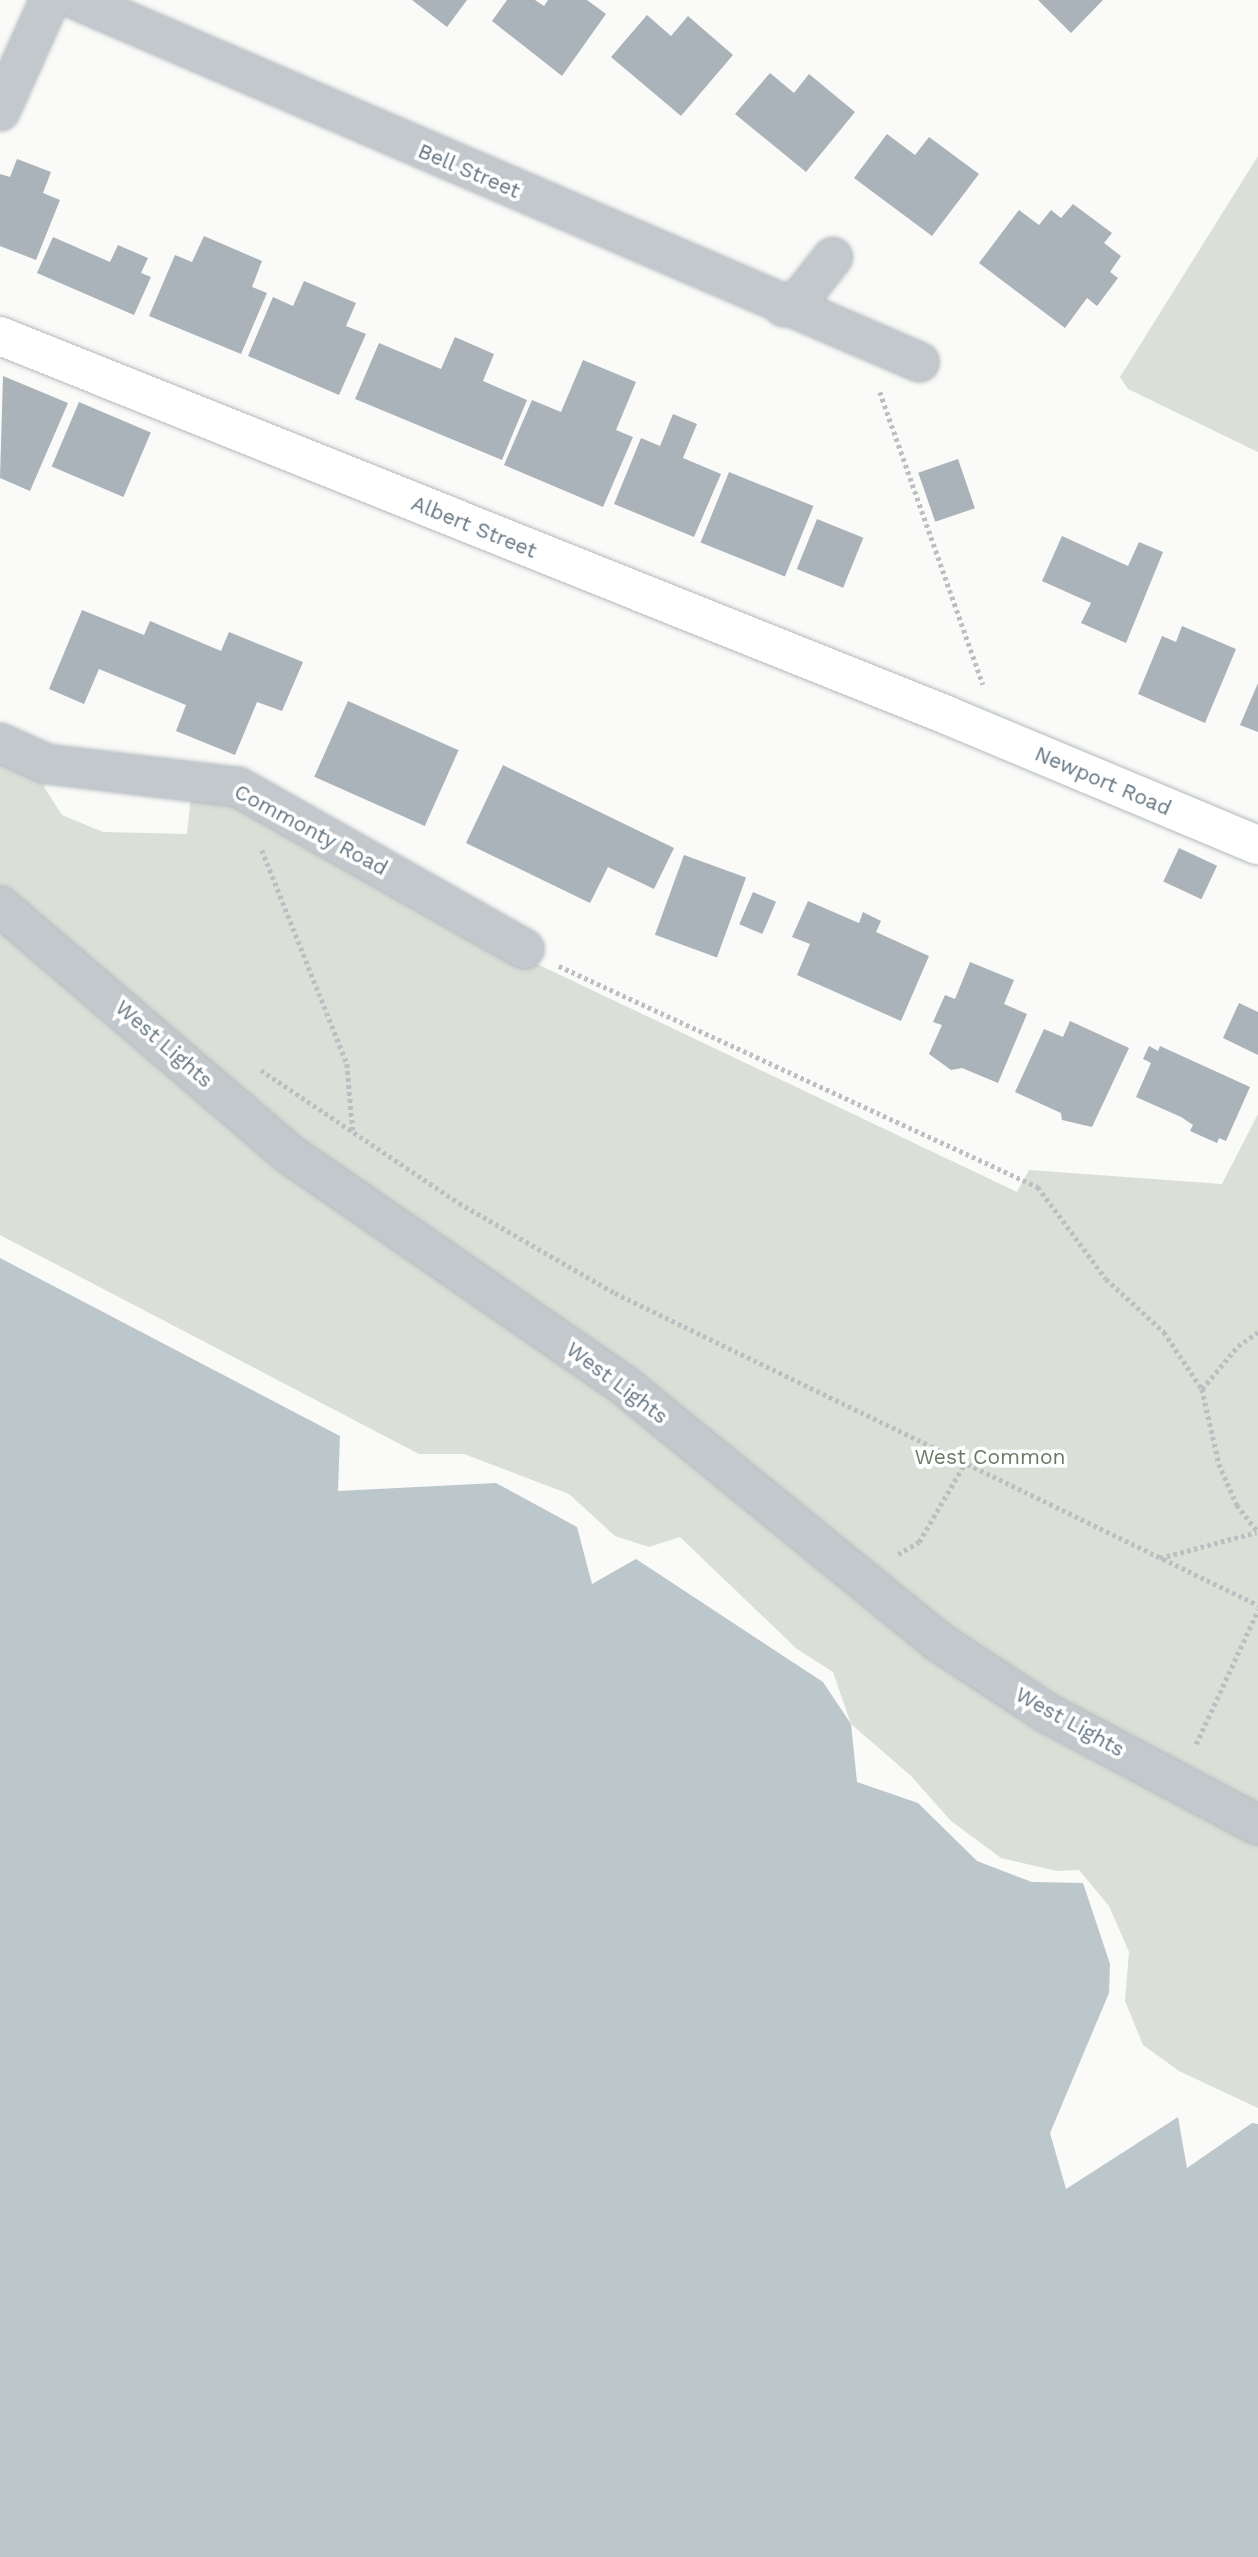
<!DOCTYPE html>
<style>
body{margin:0}
#map{position:relative;width:1258px;height:2557px;overflow:hidden;background:#fafaf8;font-family:"Work Sans",sans-serif}
div>[style]{position:absolute}
.green>*{inset:0;background:#dadfd7}
.water>*{inset:0;background:#bbc7cb}
.building>*{inset:0;background:#aab3b9;transform-origin:0 0}
.path>*{height:4.5px;margin-top:-2.25px;transform-origin:0;background:repeating-linear-gradient(90deg,#bbbfc2 0 3.5px,transparent 0 7px)}
.roads{filter:drop-shadow(0 0 2px #b3babf) drop-shadow(0 0 2px #b3babf)}
.minor>*{height:38px;margin:-19px;padding:0 19px;transform-origin:19px;border-radius:19px;background:#c3c8cc}
.secondary>*{height:38px;margin:-19px;padding:0 19px;transform-origin:19px;border-radius:19px;background:#fff}
span{translate:-50% -50%;white-space:nowrap;text-align:center;line-height:1.15;-webkit-text-stroke:7px #fff;paint-order:stroke}
.street-label{font-size:21px;color:#657683}
.park-label{font-size:21px;color:#687a64}
</style>
<div id="map">
<div class="green">
<div style="clip-path:polygon(1258px 156px,1258px 452px,1128px 389px,1120px 377px)"></div>
<div style="clip-path:polygon(0 759px,45px 779px,44px 787px,62px 815px,103px 832px,187px 834px,191px 795px,236px 800px,474px 934px,1017px 1192px,1029px 1170px,1222px 1184px,1258px 1114px,1258px 2108px,1179px 2071px,1143px 2045px,1125px 2001px,1129px 1952px,1109px 1906px,1079px 1870px,1057px 1871px,1001px 1858px,951px 1821px,911px 1776px,851px 1724px,833px 1672px,797px 1649px,680px 1537px,649px 1547px,615px 1536px,569px 1494px,464px 1454px,419px 1454px,0 1235px)"></div>
</div>
<div class="water">
<div style="clip-path:polygon(0 1258px,340px 1436px,338px 1491px,496px 1483px,577px 1527px,592px 1584px,636px 1559px,823px 1682px,851px 1724px,857px 1782px,918px 1803px,977px 1861px,1032px 1882px,1083px 1883px,1110px 1964px,1109px 1993px,1050px 2133px,1066px 2189px,1178px 2117px,1187px 2168px,1252px 2123px,1258px 2124px,1258px 2557px,0 2557px)"></div>
</div>
<div class="building">
<div style="clip-path:polygon(412px 0,467px 0,447px 27px)"></div>
<div style="clip-path:polygon(507px 0,535px 0,544px 6px,548px 0,587px 0,606px 14px,562px 76px,492px 21px)"></div>
<div style="clip-path:polygon(1038px 0,1103px 0,1071px 33px)"></div>
<div style="clip-path:polygon(647px 15px,671px 36px,688px 16px,733px 55px,681px 116px,611px 57px)"></div>
<div style="clip-path:polygon(770px 73px,794px 93px,809px 74px,855px 112px,806px 172px,735px 114px)"></div>
<div style="clip-path:polygon(887px 134px,915px 155px,929px 137px,979px 174px,932px 236px,854px 178px)"></div>
<div style="clip-path:polygon(17px 159px,51px 172px,43px 193px,60px 200px,36px 260px,0 246px,0 174px,10px 177px)"></div>
<div style="clip-path:polygon(1073px 204px,1112px 233px,1104px 243px,1121px 256px,1110px 272px,1118px 278px,1097px 306px,1087px 298px,1065px 328px,979px 263px,1019px 210px,1039px 225px,1051px 210px,1061px 218px)"></div>
<div style="clip-path:polygon(204px 236px,262px 261px,252px 287px,267px 293px,241px 354px,149px 316px,175px 255px,192px 262px)"></div>
<div style="clip-path:polygon(53px 237px,110px 262px,118px 245px,148px 258px,141px 273px,151px 277px,134px 315px,37px 273px)"></div>
<div style="clip-path:polygon(304px 281px,356px 303px,346px 326px,366px 334px,339px 395px,248px 356px,273px 297px,293px 306px)"></div>
<div style="clip-path:polygon(455px 337px,494px 354px,483px 381px,527px 400px,502px 460px,355px 399px,379px 343px,441px 369px)"></div>
<div style="clip-path:polygon(583px 360px,636px 382px,616px 430px,633px 437px,603px 507px,504px 465px,532px 400px,561px 412px)"></div>
<div style="clip-path:polygon(3px 376px,68px 403px,30px 491px,0 478px)"></div>
<div style="left:79px;top:402px;width:78px;height:70px;rotate:23deg"></div>
<div style="clip-path:polygon(673px 414px,697px 424px,683px 458px,721px 474px,694px 537px,614px 504px,641px 438px,660px 446px)"></div>
<div style="left:958px;top:459px;width:52px;height:42px;rotate:71deg"></div>
<div style="left:729px;top:472px;width:91px;height:76px;rotate:22deg"></div>
<div style="left:817px;top:519px;width:50px;height:54px;rotate:22deg"></div>
<div style="clip-path:polygon(1062px 536px,1128px 566px,1139px 542px,1163px 552px,1126px 643px,1081px 623px,1091px 603px,1042px 581px)"></div>
<div style="clip-path:polygon(82px 610px,144px 635px,150px 621px,221px 651px,229px 632px,303px 662px,282px 711px,257px 702px,235px 755px,176px 731px,186px 705px,99px 669px,84px 704px,49px 689px)"></div>
<div style="clip-path:polygon(1182px 626px,1236px 649px,1205px 723px,1138px 694px,1162px 636px,1176px 642px)"></div>
<div style="clip-path:polygon(1258px 683px,1258px 732px,1240px 725px)"></div>
<div style="left:348px;top:701px;width:121px;height:83px;rotate:24deg"></div>
<div style="clip-path:polygon(503px 765px,674px 848px,654px 889px,608px 867px,590px 903px,466px 843px)"></div>
<div style="left:1179px;top:848px;width:42px;height:37px;rotate:25deg"></div>
<div style="left:684px;top:855px;width:66px;height:85px;rotate:20deg"></div>
<div style="left:753px;top:892px;width:25px;height:35px;rotate:23deg"></div>
<div style="clip-path:polygon(808px 901px,859px 923px,863px 912px,881px 921px,876px 932px,929px 956px,901px 1021px,797px 975px,810px 944px,792px 937px)"></div>
<div style="clip-path:polygon(970px 962px,1014px 980px,1004px 1004px,1027px 1014px,998px 1083px,962px 1068px,951px 1070px,929px 1054px,942px 1025px,933px 1022px,945px 995px,955px 999px)"></div>
<div style="clip-path:polygon(1239px 1003px,1258px 1012px,1258px 1055px,1223px 1038px)"></div>
<div style="clip-path:polygon(1070px 1021px,1129px 1048px,1092px 1127px,1062px 1120px,1061px 1113px,1015px 1092px,1044px 1029px,1063px 1037px)"></div>
<div style="clip-path:polygon(1149px 1046px,1158px 1051px,1160px 1046px,1250px 1087px,1226px 1141px,1219px 1138px,1217px 1143px,1190px 1131px,1193px 1125px,1181px 1117px,1136px 1097px,1151px 1063px,1143px 1059px)"></div>
</div>
<div class="path">
<div style="left:880px;top:392px;width:310px;rotate:70.6deg"></div>
<div style="left:262px;top:850px;width:230px;rotate:68.3deg"></div>
<div style="left:347px;top:1064px;width:67px;rotate:84.9deg"></div>
<div style="left:559px;top:966px;width:528px;rotate:24.77deg"></div>
<div style="left:1038px;top:1187px;width:114px;rotate:53.5deg"></div>
<div style="left:1106px;top:1279px;width:79px;rotate:42.4deg"></div>
<div style="left:1164px;top:1332px;width:69px;rotate:56.3deg"></div>
<div style="left:1202px;top:1389px;width:77px;rotate:77.2deg"></div>
<div style="left:1219px;top:1464px;width:45px;rotate:66.3deg"></div>
<div style="left:1237px;top:1505px;width:34px;rotate:52deg"></div>
<div style="left:261px;top:1070px;width:239px;rotate:33.9deg"></div>
<div style="left:459px;top:1203px;width:180px;rotate:30deg"></div>
<div style="left:615px;top:1293px;width:715px;rotate:25.88deg"></div>
<div style="left:1202px;top:1389px;width:56px;rotate:-50.1deg"></div>
<div style="left:1238px;top:1346px;width:24px;rotate:-35deg"></div>
<div style="left:898px;top:1554px;width:24px;rotate:-30deg"></div>
<div style="left:919px;top:1542px;width:91px;rotate:-59.8deg"></div>
<div style="left:1160px;top:1558px;width:100px;rotate:-15deg"></div>
<div style="left:1196px;top:1744px;width:148px;rotate:-65.2deg"></div>
</div>
<div class="roads">
<div class="minor">
<div style="left:77px;top:0;width:917px;rotate:23.26deg"></div>
<div style="left:0;top:111px;width:122px;rotate:-65.8deg"></div>
<div style="left:784px;top:307px;width:22px;rotate:-32deg"></div>
<div style="left:803px;top:295px;width:48px;rotate:-51.7deg"></div>
<div style="left:0;top:743px;width:51px;rotate:24.1deg"></div>
<div style="left:47px;top:764px;width:192px;rotate:6.9deg"></div>
<div style="left:238px;top:787px;width:329px;rotate:29.5deg"></div>
<div style="left:0;top:906px;width:384px;rotate:40.6deg"></div>
<div style="left:292px;top:1156px;width:405px;rotate:34.6deg"></div>
<div style="left:625px;top:1386px;width:405px;rotate:39.2deg"></div>
<div style="left:939px;top:1642px;width:129px;rotate:33.3deg"></div>
<div style="left:1047px;top:1713px;width:239px;rotate:28deg"></div>
</div>
<div class="secondary">
<div style="left:0;top:336px;width:1022px;rotate:21.82deg"></div>
<div style="left:949px;top:716px;width:335px;rotate:22.7deg"></div>
</div>
</div>
<div class="street-label">
<span style="left:469px;top:171px;rotate:23deg">Bell Street</span>
<span style="left:474px;top:527px;rotate:22deg">Albert Street</span>
<span style="left:1103px;top:781px;rotate:23deg">Newport Road</span>
<span style="left:311px;top:830px;rotate:28deg">Commonty Road</span>
<span style="left:164px;top:1044px;rotate:41deg">West Lights</span>
<span style="left:617px;top:1383px;rotate:37deg">West Lights</span>
<span style="left:1070px;top:1722px;rotate:29deg">West Lights</span>
</div>
<div class="park-label">
<span style="left:990px;top:1457px">West Common</span>
</div>
</div>
